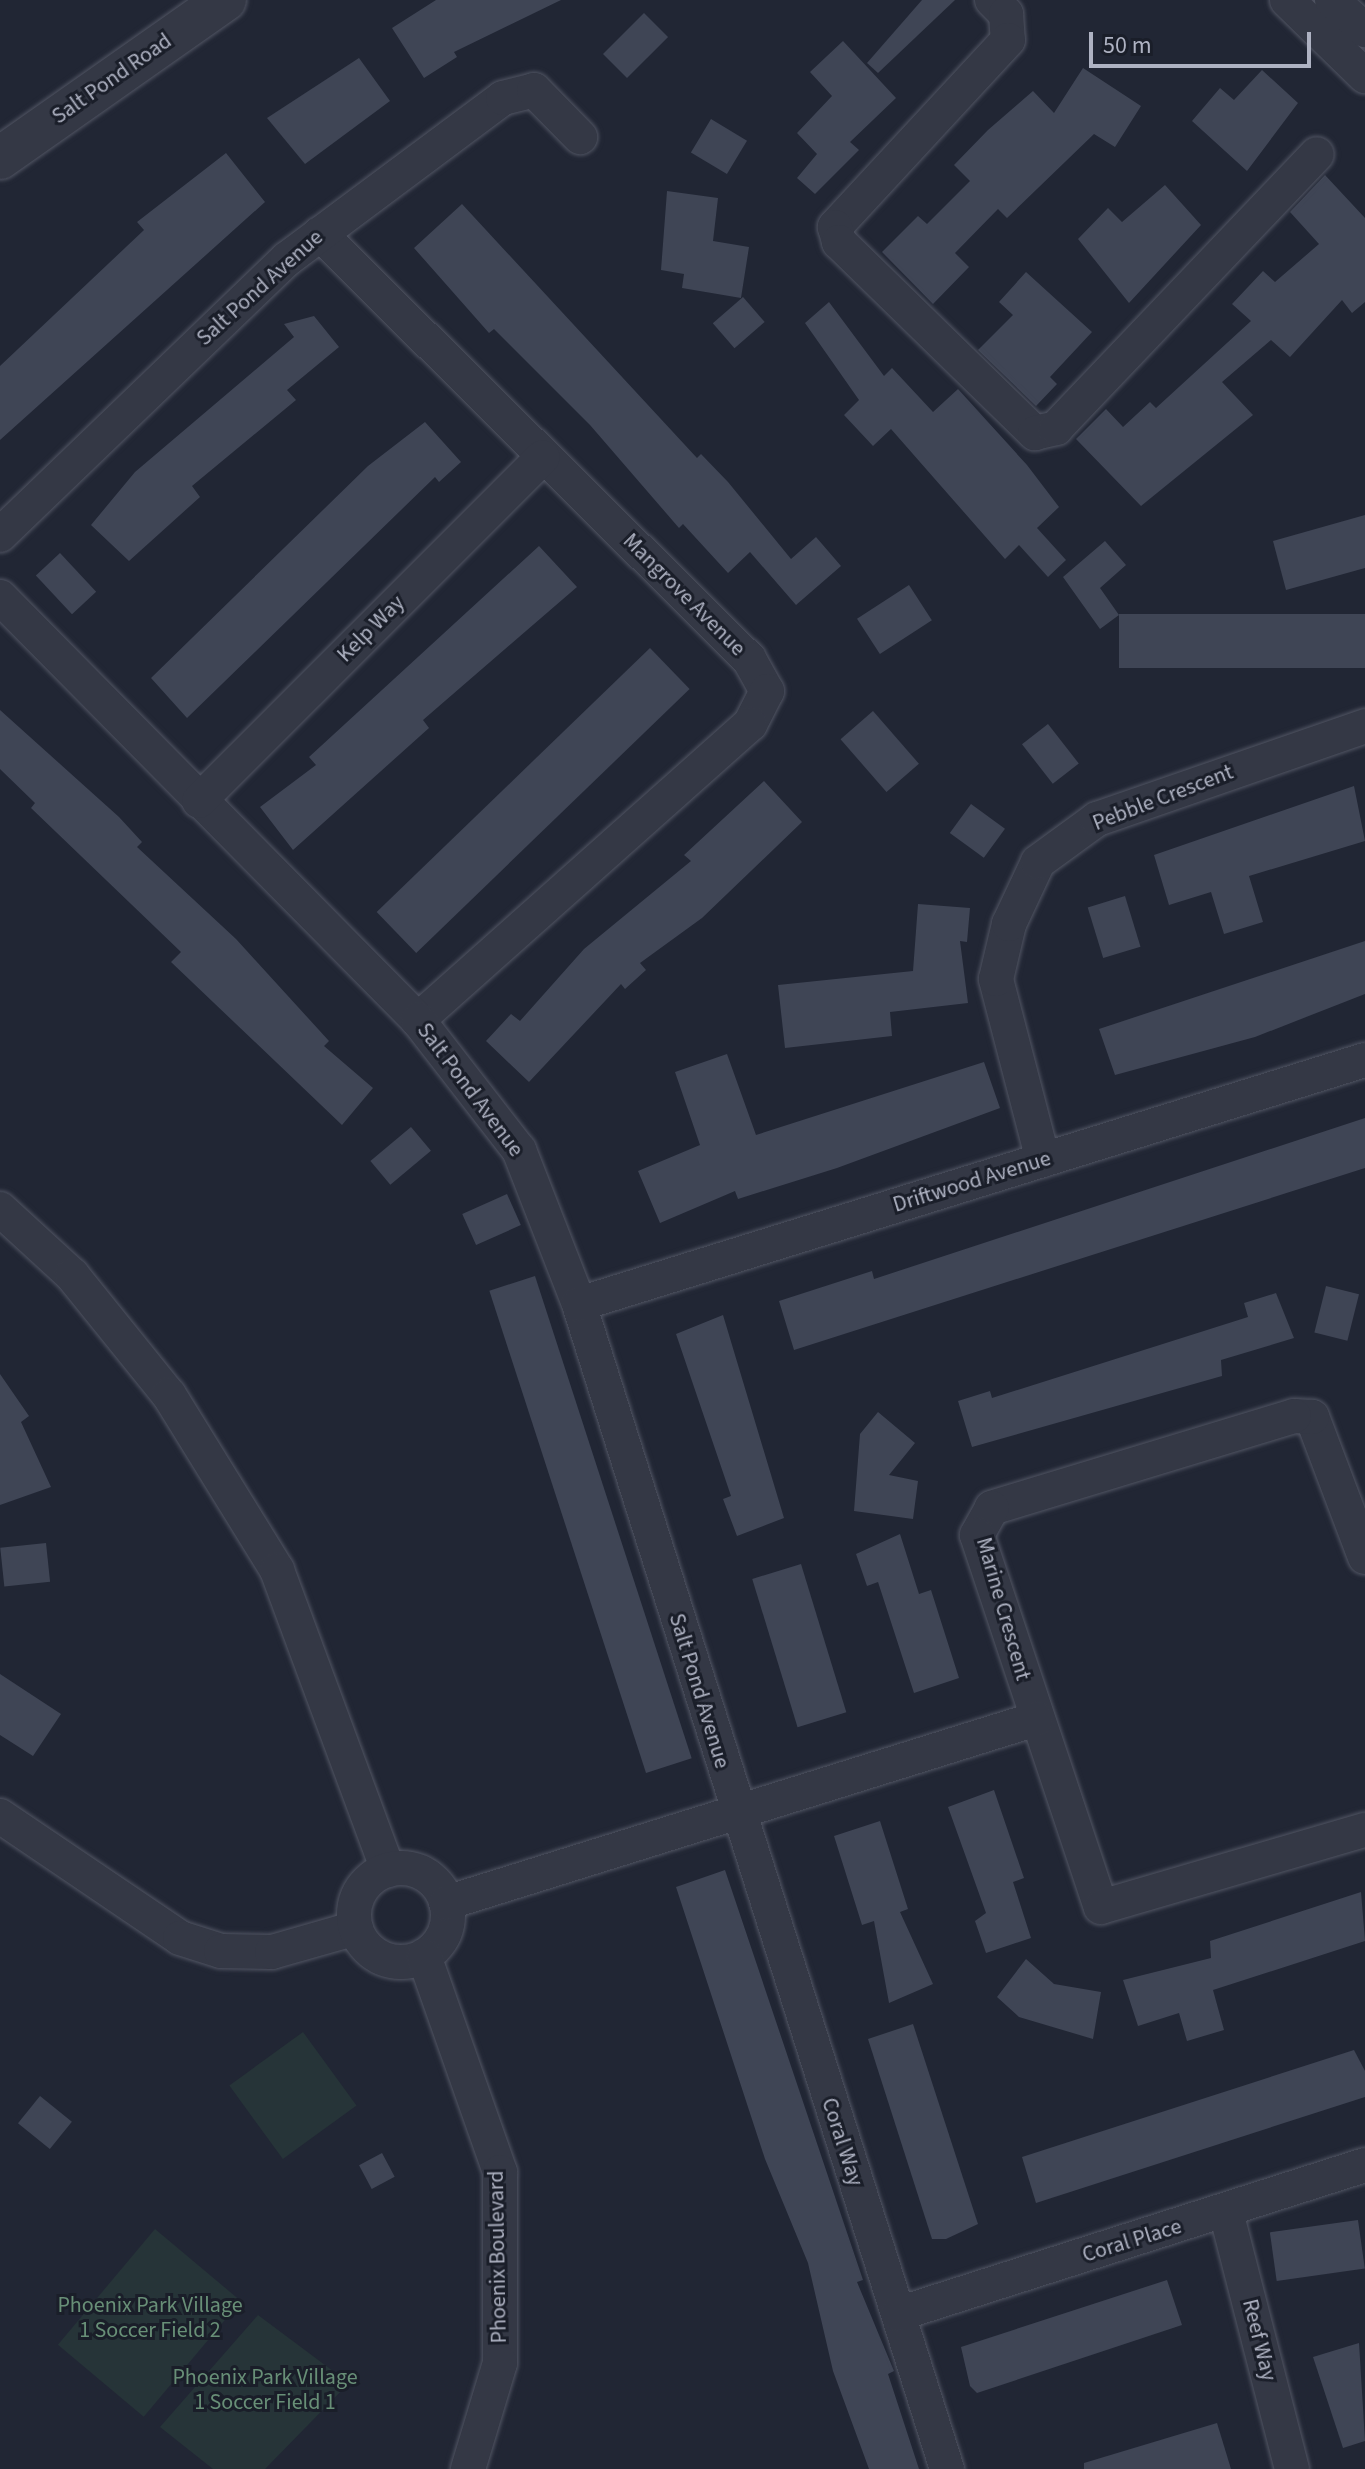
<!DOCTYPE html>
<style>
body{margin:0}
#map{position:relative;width:1365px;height:2469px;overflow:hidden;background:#212634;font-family:"Source Sans 3",sans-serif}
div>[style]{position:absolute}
.green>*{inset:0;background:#263438;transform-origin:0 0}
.building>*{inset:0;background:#3f4555;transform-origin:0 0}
.roads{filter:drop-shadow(0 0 2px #515563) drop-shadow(0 0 2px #515563)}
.minor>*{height:34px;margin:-17px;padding:0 17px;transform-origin:17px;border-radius:17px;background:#343845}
.minor>.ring{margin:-17px;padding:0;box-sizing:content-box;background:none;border:34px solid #343845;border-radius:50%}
.tertiary>*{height:42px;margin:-21px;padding:0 21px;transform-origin:21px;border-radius:21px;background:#343845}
span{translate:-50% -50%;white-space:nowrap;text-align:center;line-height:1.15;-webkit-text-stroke:6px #1a1e29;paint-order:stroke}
.street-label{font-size:22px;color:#aeb2c2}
.park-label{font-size:22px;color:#688f77}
.scale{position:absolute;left:1089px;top:32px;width:222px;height:36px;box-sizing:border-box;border:4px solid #aeb2c2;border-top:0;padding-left:10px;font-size:24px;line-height:28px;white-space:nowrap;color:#aeb2c2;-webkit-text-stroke:6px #1a1e29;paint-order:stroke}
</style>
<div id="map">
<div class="green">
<div style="left:303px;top:2032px;width:91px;height:91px;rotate:54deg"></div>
<div style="left:155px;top:2229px;width:112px;height:151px;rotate:40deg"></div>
<div style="clip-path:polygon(258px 2315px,349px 2383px,265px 2469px,213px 2469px,160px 2427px)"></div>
</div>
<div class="building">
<div style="clip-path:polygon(436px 0,561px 0,454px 52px,457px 57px,424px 78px,392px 28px)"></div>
<div style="clip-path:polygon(922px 0,955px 0,878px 73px,867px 63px)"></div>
<div style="left:644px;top:13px;width:34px;height:58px;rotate:45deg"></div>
<div style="clip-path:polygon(843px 41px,896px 98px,850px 142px,859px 150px,815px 194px,797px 178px,817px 154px,797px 133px,832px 96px,810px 72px)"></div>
<div style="clip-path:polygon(359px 58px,390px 101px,305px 164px,267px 118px)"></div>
<div style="clip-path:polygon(1083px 68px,1141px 106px,1115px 147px,1094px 134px,1007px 218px,998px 209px,955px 253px,969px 267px,933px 304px,882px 252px,918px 216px,927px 224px,970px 181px,954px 165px,988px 130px,1033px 91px,1054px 113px)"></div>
<div style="clip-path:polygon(1262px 70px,1298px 103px,1247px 171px,1192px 121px,1220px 88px,1234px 100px)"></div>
<div style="left:711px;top:119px;width:42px;height:39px;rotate:31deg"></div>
<div style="clip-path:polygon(226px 153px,265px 202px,0 440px,0 366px,144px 230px,137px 222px)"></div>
<div style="clip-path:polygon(1325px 175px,1365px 218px,1365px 302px,1352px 313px,1342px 300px,1290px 357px,1271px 340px,1222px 382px,1253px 415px,1141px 506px,1076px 439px,1106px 409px,1123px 427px,1150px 402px,1156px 408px,1251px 321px,1232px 304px,1263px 271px,1275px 282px,1319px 244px,1290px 212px)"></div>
<div style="clip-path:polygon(1165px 185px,1201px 225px,1129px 303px,1078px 239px,1108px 208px,1122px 222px)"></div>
<div style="clip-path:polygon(667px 191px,718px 198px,713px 241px,749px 247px,741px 298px,682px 288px,684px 274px,661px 270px)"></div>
<div style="clip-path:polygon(462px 204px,697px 458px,701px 454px,728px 482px,791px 559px,816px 537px,841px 566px,796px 605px,750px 552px,728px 573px,683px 524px,679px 528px,590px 425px,494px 329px,489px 333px,414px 248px)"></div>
<div style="clip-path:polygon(1026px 272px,1092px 332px,1050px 377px,1057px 384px,1036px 406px,978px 350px,1013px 315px,999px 302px)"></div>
<div style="left:743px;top:297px;width:33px;height:40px;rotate:49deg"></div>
<div style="clip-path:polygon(829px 302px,884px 376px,892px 368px,933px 412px,958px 389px,1027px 465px,1059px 507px,1037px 528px,1066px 560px,1048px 577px,1019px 545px,1005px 559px,891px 429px,873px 446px,844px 415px,859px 400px,805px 323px)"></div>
<div style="clip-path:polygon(314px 316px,339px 347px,287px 390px,296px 400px,192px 486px,200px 497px,129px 561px,91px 525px,135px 472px,294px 337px,284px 324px)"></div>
<div style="clip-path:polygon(425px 422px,461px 462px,439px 482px,435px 477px,187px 718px,151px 678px,368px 466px)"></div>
<div style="clip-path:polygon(1365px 515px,1365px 568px,1286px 590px,1273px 541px)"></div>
<div style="clip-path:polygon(1105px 541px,1126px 565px,1100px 588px,1119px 615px,1100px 629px,1063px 577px)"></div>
<div style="clip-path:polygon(539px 546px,577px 587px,423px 720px,429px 728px,293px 850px,260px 807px,316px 765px,309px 757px)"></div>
<div style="left:60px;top:553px;width:53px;height:33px;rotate:47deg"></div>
<div style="left:909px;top:585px;width:42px;height:62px;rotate:57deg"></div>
<div style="left:1365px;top:614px;width:54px;height:246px;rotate:90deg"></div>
<div style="left:650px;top:648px;width:57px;height:380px;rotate:46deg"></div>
<div style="clip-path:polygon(0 710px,119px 817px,142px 842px,137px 847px,236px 939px,329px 1041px,324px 1046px,373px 1088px,342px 1125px,171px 962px,181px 952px,31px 808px,35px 803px,0 769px)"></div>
<div style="left:873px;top:711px;width:70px;height:43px;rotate:49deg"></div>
<div style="left:1048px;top:724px;width:50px;height:33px;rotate:52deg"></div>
<div style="clip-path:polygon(764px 781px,802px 822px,702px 918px,640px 963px,646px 970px,625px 989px,621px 984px,529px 1082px,486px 1041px,511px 1014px,520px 1021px,584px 949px,691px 861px,684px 855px)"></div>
<div style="clip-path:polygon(1354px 786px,1365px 841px,1249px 876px,1263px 922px,1224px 934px,1211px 892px,1169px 905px,1154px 855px)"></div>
<div style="left:971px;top:804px;width:42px;height:36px;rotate:36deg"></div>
<div style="left:1125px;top:896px;width:53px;height:39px;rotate:73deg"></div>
<div style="clip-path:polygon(918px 904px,970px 908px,967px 942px,960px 941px,968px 1003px,890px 1012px,892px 1036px,785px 1048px,778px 985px,913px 971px)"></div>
<div style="clip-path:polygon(1365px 941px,1365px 994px,1255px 1037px,1115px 1075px,1099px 1029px)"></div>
<div style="clip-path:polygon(727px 1054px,756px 1135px,984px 1062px,1000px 1108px,837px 1168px,738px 1199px,735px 1191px,660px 1223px,638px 1171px,700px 1145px,675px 1072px)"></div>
<div style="clip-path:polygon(1365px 1118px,1365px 1168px,794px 1350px,779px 1301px,872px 1271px,874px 1279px)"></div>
<div style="left:411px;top:1127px;width:31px;height:53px;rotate:50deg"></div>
<div style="left:507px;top:1194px;width:34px;height:49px;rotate:66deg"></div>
<div style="left:535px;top:1276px;width:507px;height:48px;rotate:72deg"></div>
<div style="left:1326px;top:1286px;width:34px;height:48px;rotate:14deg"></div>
<div style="clip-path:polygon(1276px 1293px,1294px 1338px,1221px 1360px,1222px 1376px,972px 1447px,958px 1401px,990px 1391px,992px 1398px,1248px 1317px,1244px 1303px)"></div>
<div style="clip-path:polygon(723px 1315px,784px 1518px,737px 1536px,723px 1499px,731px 1496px,676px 1334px)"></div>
<div style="clip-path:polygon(0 1374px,29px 1416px,21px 1422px,51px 1487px,0 1505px)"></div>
<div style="clip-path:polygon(878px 1412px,915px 1443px,889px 1475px,918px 1481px,913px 1519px,854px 1511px,860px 1434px)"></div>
<div style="clip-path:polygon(900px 1534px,919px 1594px,931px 1590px,959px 1678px,914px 1693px,878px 1582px,867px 1586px,856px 1554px)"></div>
<div style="left:46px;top:1543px;width:39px;height:46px;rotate:84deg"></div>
<div style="left:801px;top:1564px;width:155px;height:51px;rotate:73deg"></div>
<div style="clip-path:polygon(0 1674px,61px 1714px,33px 1756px,0 1735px)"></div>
<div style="clip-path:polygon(994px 1790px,1024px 1878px,1013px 1882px,1031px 1938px,986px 1953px,975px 1921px,986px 1913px,948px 1807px)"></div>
<div style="clip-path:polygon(880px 1821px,908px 1909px,900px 1912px,933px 1984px,889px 2003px,874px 1921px,862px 1925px,834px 1836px)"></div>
<div style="clip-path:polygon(725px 1870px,863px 2280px,857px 2282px,894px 2371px,888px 2374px,919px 2469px,869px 2469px,833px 2371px,808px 2263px,765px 2159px,676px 1887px)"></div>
<div style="clip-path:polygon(1361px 1892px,1365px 1941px,1213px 1990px,1224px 2030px,1187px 2041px,1179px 2013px,1138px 2026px,1123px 1980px,1211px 1958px,1210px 1941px)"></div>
<div style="clip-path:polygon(1026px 1959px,1054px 1984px,1101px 1992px,1093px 2039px,1019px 2017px,997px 1997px)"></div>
<div style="clip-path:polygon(913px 2024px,978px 2224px,946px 2239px,932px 2239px,868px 2039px)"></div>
<div style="clip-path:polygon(1354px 2050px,1365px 2071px,1365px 2097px,1036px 2203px,1022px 2157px)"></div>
<div style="left:40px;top:2096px;width:41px;height:35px;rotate:39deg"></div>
<div style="left:382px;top:2153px;width:27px;height:26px;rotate:62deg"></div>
<div style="left:1358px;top:2220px;width:49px;height:89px;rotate:82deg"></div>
<div style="clip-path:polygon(1167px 2280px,1182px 2325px,977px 2393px,970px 2386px,961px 2347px)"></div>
<div style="clip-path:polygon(1359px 2343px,1365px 2441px,1343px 2448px,1313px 2357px)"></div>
<div style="clip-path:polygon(1217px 2423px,1231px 2469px,1084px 2469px,1084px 2463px)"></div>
</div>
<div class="roads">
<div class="minor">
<div style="left:992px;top:0;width:20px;rotate:45deg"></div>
<div style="left:1006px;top:14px;width:26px;rotate:86deg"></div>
<div style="left:1008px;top:40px;width:255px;rotate:132.8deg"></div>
<div style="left:835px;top:227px;width:16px;rotate:75deg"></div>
<div style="left:839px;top:242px;width:274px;rotate:44.3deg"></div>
<div style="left:1035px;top:433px;width:22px;rotate:-13deg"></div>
<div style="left:1056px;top:428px;width:378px;rotate:-46.4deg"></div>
<div style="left:1287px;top:0;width:109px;rotate:44.3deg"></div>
<div style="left:1332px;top:0;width:45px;rotate:42.3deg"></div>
<div style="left:320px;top:234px;width:604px;rotate:44.73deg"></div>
<div style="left:749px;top:659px;width:37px;rotate:61deg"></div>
<div style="left:767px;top:691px;width:37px;rotate:117deg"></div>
<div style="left:750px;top:724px;width:445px;rotate:138.3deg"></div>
<div style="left:0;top:535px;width:398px;rotate:-43.9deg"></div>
<div style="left:287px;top:259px;width:269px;rotate:-36.7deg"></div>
<div style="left:503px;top:98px;width:32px;rotate:-14deg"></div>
<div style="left:534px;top:90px;width:66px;rotate:45.6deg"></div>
<div style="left:0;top:597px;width:595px;rotate:45.34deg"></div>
<div style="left:418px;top:1020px;width:165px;rotate:52.2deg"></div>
<div style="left:519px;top:1150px;width:165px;rotate:68.7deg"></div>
<div style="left:579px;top:1304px;width:1222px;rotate:72.47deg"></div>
<div style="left:199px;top:801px;width:486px;rotate:-45deg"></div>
<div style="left:1043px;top:1160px;width:187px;rotate:-104.6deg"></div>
<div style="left:996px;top:979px;width:57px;rotate:-76.7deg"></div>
<div style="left:1009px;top:924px;width:68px;rotate:-64.9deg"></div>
<div style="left:1038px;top:862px;width:73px;rotate:-36.1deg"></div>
<div style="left:1097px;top:819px;width:284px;rotate:-19.1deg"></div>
<div style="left:0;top:1209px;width:98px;rotate:42.5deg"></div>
<div style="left:72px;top:1275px;width:154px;rotate:51.1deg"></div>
<div style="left:169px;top:1395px;width:206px;rotate:58.3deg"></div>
<div style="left:277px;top:1570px;width:320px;rotate:69.7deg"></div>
<div style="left:579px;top:1304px;width:823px;rotate:-17.25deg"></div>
<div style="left:1365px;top:1557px;width:150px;rotate:-110.7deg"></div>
<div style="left:1312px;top:1417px;width:18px;rotate:-177deg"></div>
<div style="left:1294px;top:1416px;width:316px;rotate:163.1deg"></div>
<div style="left:992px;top:1508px;width:31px;rotate:119deg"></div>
<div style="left:977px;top:1535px;width:392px;rotate:71.6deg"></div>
<div style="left:1101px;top:1907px;width:275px;rotate:-16.3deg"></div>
<div style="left:0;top:1816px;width:217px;rotate:34.1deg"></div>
<div style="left:180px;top:1938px;width:43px;rotate:17.6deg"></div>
<div style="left:221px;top:1951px;width:51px;rotate:1.1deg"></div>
<div style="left:272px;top:1952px;width:87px;rotate:-15.9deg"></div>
<div class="ring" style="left:354px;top:1868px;width:60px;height:60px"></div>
<div style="left:446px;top:1903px;width:618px;rotate:-17.32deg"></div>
<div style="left:424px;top:1956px;width:229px;rotate:70.6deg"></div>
<div style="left:500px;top:2172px;width:191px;rotate:90deg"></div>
<div style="left:500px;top:2363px;width:111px;rotate:106.8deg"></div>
<div style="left:1226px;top:2212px;width:265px;rotate:75.6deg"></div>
<div style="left:898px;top:2314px;width:490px;rotate:-17.7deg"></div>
</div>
<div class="tertiary">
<div style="left:0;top:158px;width:275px;rotate:-35.1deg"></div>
</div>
</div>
<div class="street-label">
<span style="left:112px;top:79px;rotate:-35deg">Salt Pond Road</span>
<span style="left:260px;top:288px;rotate:-42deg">Salt Pond Avenue</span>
<span style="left:684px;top:595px;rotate:45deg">Mangrove Avenue</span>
<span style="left:371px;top:629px;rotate:-45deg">Kelp Way</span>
<span style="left:1163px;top:798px;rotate:-21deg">Pebble Crescent</span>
<span style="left:470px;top:1090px;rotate:53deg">Salt Pond Avenue</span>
<span style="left:972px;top:1182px;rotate:-17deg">Driftwood Avenue</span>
<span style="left:1003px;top:1609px;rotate:74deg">Marine Crescent</span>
<span style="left:699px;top:1691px;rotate:73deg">Salt Pond Avenue</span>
<span style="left:842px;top:2142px;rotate:72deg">Coral Way</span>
<span style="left:1132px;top:2241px;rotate:-17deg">Coral Place</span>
<span style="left:498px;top:2257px;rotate:-91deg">Phoenix Boulevard</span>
<span style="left:1259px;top:2340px;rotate:76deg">Reef Way</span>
</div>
<div class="park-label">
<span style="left:150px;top:2318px">Phoenix Park Village<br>1 Soccer Field 2</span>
<span style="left:265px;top:2390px">Phoenix Park Village<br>1 Soccer Field 1</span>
</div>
<div class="scale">50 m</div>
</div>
